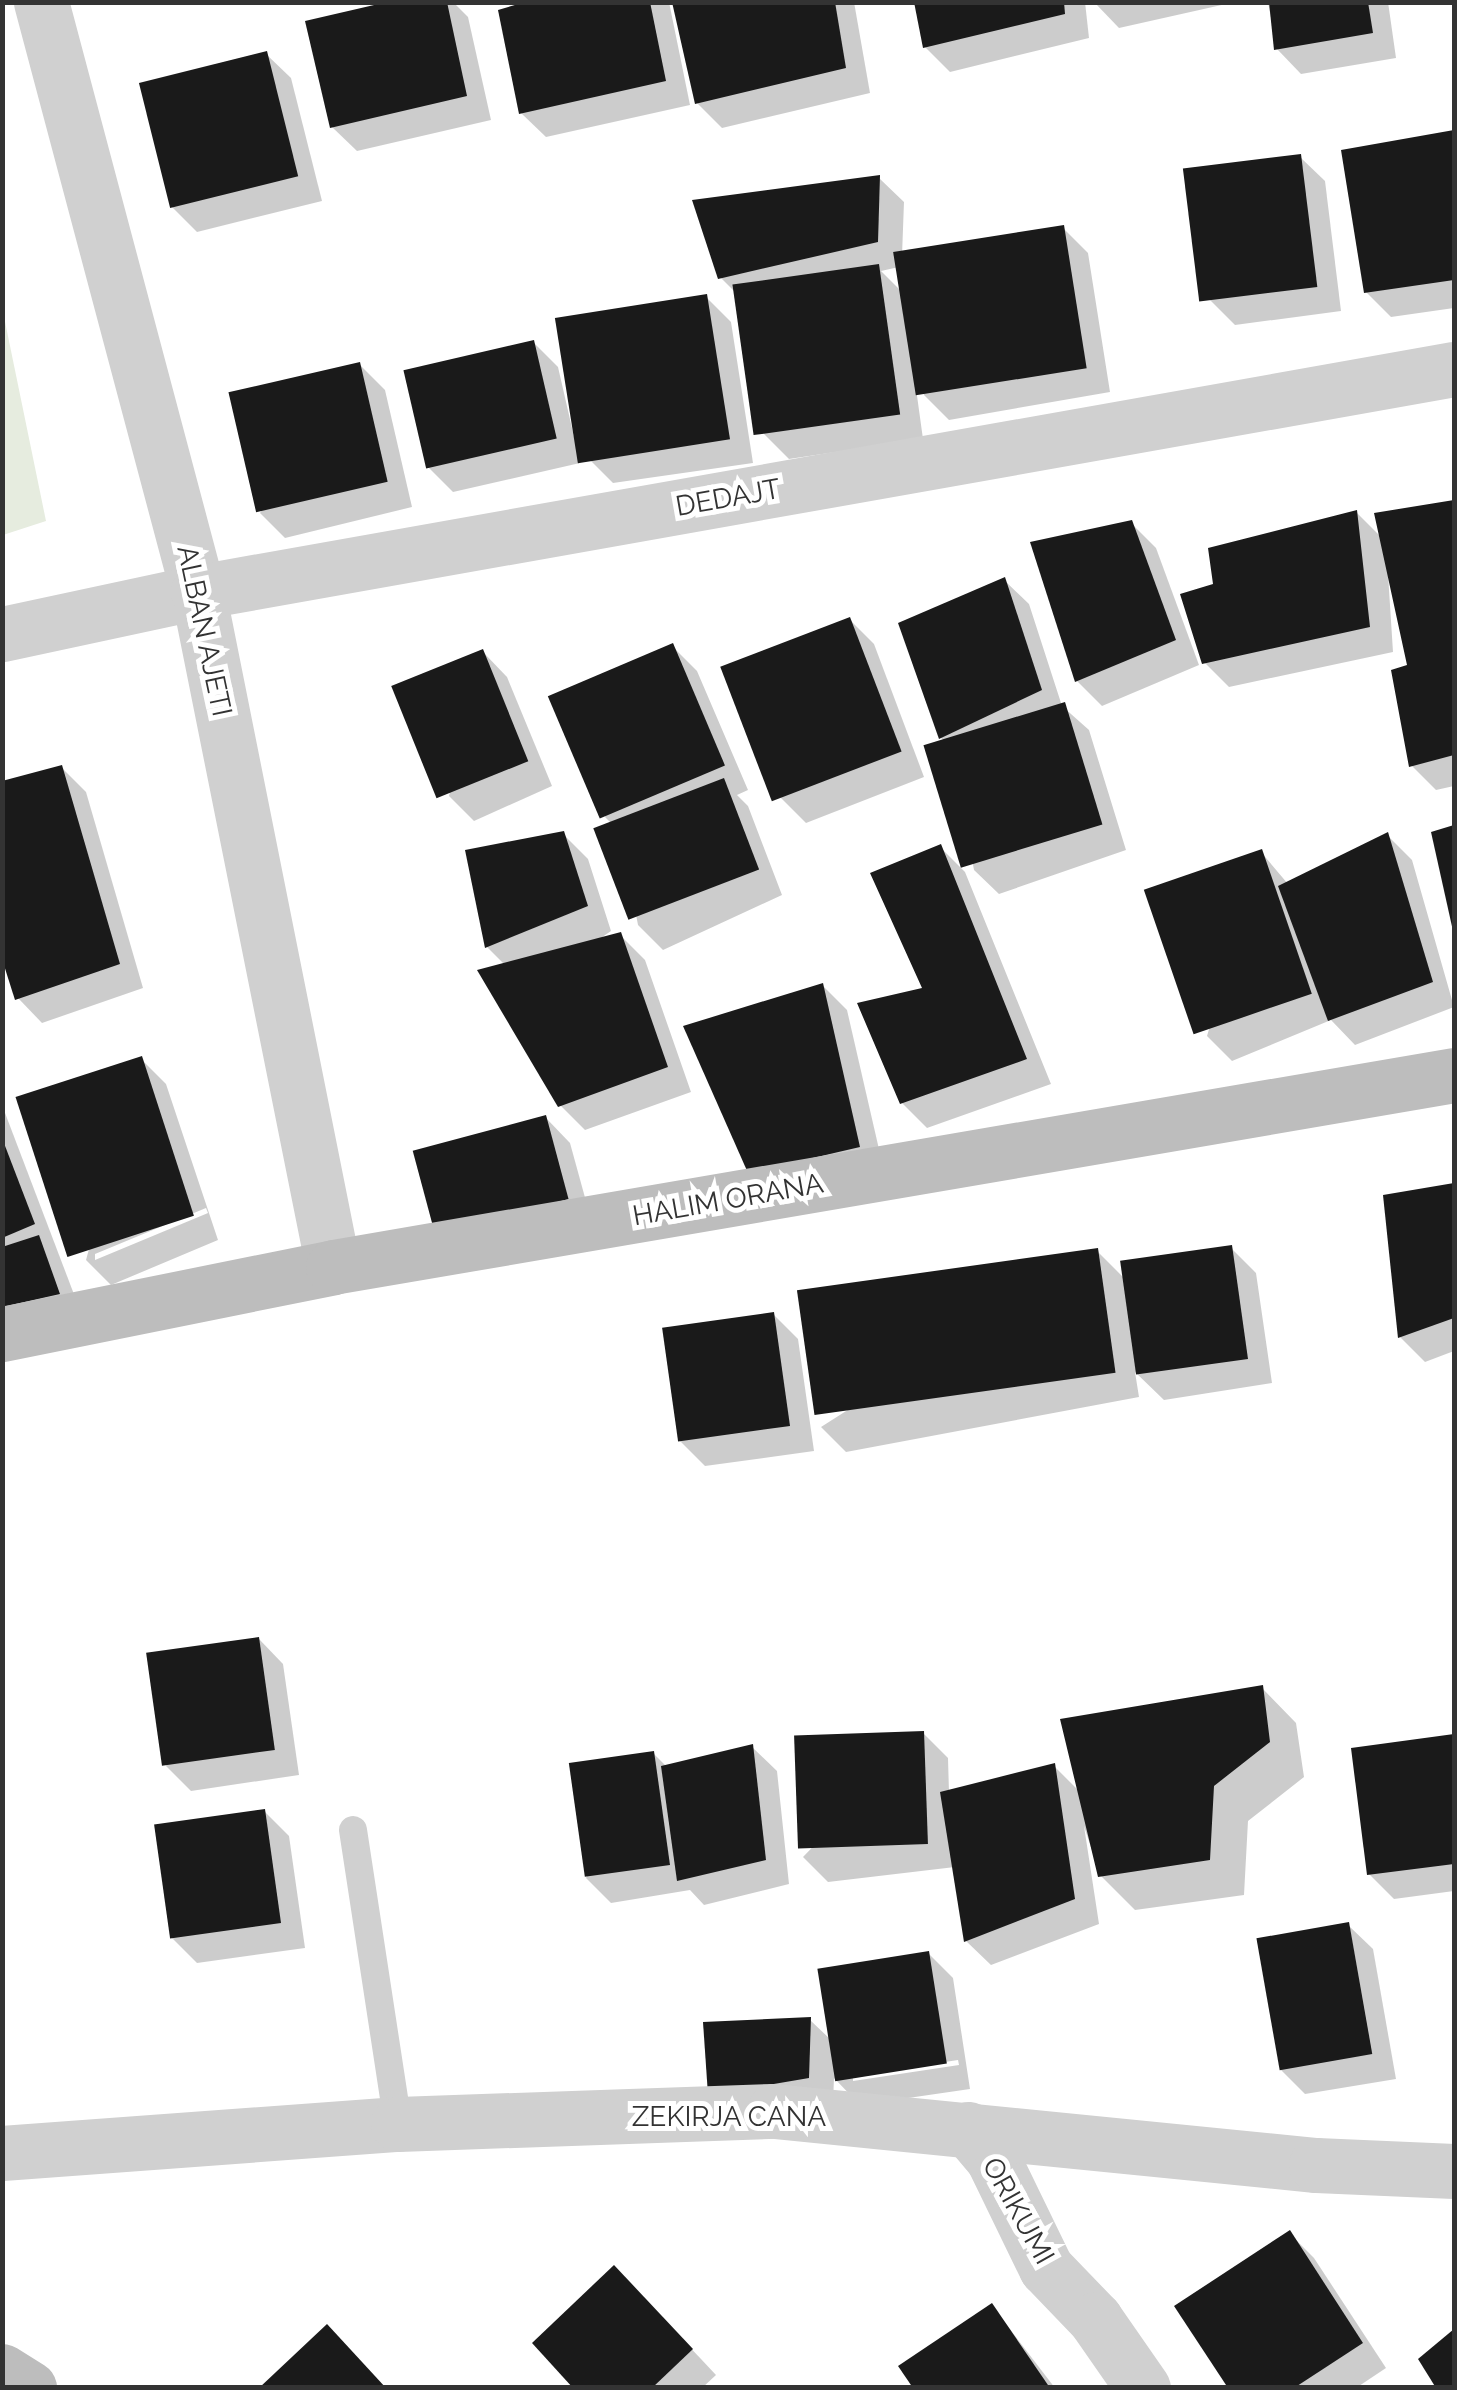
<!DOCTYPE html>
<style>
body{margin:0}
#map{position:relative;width:1457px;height:2390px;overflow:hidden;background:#fff;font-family:Raleway,sans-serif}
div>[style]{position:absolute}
.green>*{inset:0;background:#e6ecdf}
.shadow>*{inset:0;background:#0003}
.building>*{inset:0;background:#1a1a1a;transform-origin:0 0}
.lane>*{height:28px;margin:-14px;padding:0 14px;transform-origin:14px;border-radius:14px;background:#d0d0d0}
.street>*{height:55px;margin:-27.5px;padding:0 27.5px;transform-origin:27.5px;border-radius:27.5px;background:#d0d0d0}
.secondary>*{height:55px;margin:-27.5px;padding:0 27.5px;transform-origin:27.5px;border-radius:27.5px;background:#bdbdbd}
span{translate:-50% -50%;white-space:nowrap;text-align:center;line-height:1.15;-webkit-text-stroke:10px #fff;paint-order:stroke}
.street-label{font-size:28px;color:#333}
.frame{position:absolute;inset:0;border:5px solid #333;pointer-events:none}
</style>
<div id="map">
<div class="green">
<div style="clip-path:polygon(2px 307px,46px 521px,3px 535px,2px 535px)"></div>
</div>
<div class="shadow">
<div style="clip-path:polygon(398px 2px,453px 2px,468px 17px,491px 120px,357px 151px,332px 127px)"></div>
<div style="clip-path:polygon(534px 2px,669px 2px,690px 105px,546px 137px,521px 113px)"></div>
<div style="clip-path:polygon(675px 2px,854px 2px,870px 93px,722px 128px,697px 103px)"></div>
<div style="clip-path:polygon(916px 2px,1085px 2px,1089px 38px,950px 72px,925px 47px)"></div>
<div style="clip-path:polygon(1094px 2px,1235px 2px,1119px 28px)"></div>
<div style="clip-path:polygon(1268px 2px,1388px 2px,1396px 58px,1301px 74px,1277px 49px)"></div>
<div style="clip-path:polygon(266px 54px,291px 78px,322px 201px,197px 232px,172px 207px)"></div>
<div style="clip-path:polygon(1454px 133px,1454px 308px,1391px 317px,1366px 292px,1344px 152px)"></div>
<div style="clip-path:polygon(1300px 157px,1325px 181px,1341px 311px,1235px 325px,1210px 300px)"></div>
<div style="clip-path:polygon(evenodd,879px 178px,904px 202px,902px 256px,1063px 228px,1088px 253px,1110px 392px,949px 420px,924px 395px,910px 345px,923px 439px,789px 459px,764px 434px,737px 294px,720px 277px,879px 178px,899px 267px,904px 294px,881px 271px,899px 267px)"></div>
<div style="clip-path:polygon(706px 297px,731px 322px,753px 463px,613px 483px,588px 458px)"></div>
<div style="clip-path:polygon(533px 342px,558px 367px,580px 463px,453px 492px,428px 467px)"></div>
<div style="clip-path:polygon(360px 365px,385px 390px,412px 507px,285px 538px,260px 513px)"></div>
<div style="clip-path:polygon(1454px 503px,1454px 786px,1436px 790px,1411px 765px,1410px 666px,1387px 558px,1393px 652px,1229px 687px,1204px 662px,1215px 586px,1356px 512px,1383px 539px,1377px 515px)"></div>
<div style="clip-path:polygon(1131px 523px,1156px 548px,1199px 665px,1102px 706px,1077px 681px,1033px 544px)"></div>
<div style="clip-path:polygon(1004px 580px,1029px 604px,1062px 706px,1089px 730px,1126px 850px,999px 894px,974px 870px,951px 747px,941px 738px)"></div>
<div style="clip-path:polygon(850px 620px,874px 644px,924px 777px,806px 823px,781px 798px)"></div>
<div style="clip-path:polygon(673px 647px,697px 671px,748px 790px,737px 795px,748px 806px,782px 895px,663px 950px,638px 925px,620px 832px,605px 817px)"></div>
<div style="clip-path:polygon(483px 652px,507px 677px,552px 786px,474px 821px,449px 796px)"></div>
<div style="clip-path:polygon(61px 767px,86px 792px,143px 988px,42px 1023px,18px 998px)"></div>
<div style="clip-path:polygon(563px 834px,588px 859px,611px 931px,595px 942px,620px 935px,645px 960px,691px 1092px,585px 1130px,560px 1105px,505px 965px,487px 947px)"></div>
<div style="clip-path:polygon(1387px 835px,1412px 860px,1454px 1007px,1355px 1045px,1331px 1020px,1232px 1061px,1207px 1036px,1261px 852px,1288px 884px)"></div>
<div style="clip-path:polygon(940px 847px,965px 872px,1051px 1084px,927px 1128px,902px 1103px,926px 990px)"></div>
<div style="clip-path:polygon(823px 986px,847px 1010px,884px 1171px,775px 1196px)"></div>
<div style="clip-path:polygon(evenodd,141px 1059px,166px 1084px,218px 1240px,111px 1285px,86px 1260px,141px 1059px,206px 1208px,208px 1213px,95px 1260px,95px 1254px,206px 1208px)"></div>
<div style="clip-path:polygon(2px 1105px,83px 1318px,2px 1337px)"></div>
<div style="clip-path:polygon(546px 1118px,570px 1143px,592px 1223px,463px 1264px)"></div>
<div style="clip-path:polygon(1454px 1186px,1454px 1351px,1425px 1362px,1400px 1337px,1386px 1197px)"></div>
<div style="clip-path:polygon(1231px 1248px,1256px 1273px,1272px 1383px,1164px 1400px,1135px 1372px,1139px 1397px,846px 1452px,821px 1427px,1097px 1251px,1125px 1279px)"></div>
<div style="clip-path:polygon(773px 1314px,798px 1339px,814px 1451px,705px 1466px,680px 1441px)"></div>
<div style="clip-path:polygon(259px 1639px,283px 1664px,299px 1775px,191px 1791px,166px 1766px)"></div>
<div style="clip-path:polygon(1262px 1688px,1296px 1723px,1304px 1777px,1248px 1821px,1244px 1895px,1135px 1910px,1100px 1875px,1084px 1826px,1099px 1924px,991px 1965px,966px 1941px,955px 1867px,828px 1882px,803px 1857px,923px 1733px,948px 1758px,949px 1792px,1054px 1766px,1080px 1792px)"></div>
<div style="clip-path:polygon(1454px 1737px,1454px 1891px,1394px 1899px,1369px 1874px,1354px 1750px)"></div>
<div style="clip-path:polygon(752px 1747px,777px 1771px,789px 1884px,704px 1905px,690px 1890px,611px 1903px,586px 1878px,653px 1753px,667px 1767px)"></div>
<div style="clip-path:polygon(264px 1811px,289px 1836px,305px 1948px,197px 1963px,172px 1938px)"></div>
<div style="clip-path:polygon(1348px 1925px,1373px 1949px,1396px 2079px,1305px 2094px,1281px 2070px)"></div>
<div style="clip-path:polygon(evenodd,928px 1953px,953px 1978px,970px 2089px,860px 2105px,834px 2078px,833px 2103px,736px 2119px,810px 2020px,830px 2039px,928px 1953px,958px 2060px,959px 2065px,853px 2081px,853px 2076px,958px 2060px)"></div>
<div style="clip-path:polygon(1289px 2233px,1314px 2258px,1386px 2368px,1356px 2388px,1231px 2388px)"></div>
<div style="clip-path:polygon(639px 2293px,716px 2375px,702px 2388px,577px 2388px)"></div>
<div style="clip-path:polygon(992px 2306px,1055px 2388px,916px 2388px)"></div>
</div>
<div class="building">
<div style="clip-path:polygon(387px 2px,447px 2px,467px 96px,330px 128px,305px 21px)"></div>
<div style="clip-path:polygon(525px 2px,650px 2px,666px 81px,519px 114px,498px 10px)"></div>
<div style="clip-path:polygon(672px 2px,835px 2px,846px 68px,695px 104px)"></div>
<div style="clip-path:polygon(914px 2px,1064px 2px,1065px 14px,923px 48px)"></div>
<div style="clip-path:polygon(1269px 2px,1368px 2px,1373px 33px,1274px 50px)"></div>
<div style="left:267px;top:51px;width:129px;height:132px;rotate:76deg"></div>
<div style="clip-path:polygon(1454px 130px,1454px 280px,1364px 293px,1341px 150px)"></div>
<div style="left:1301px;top:154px;width:134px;height:119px;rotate:83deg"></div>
<div style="clip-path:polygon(880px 175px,878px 242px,718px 279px,692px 200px)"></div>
<div style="left:1064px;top:225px;width:145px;height:173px;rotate:81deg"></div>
<div style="left:879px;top:264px;width:152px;height:148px;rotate:82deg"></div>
<div style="left:707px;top:294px;width:147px;height:154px;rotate:81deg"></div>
<div style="left:534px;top:340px;width:101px;height:134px;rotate:77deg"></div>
<div style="left:360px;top:362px;width:123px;height:135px;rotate:77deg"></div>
<div style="clip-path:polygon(1454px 500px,1454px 755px,1409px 767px,1391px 670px,1407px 665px,1374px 513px)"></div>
<div style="clip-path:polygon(1357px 510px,1370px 627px,1202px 664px,1180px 594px,1213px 584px,1208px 548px)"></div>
<div style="clip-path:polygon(1132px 520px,1176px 640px,1075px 682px,1030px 542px)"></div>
<div style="clip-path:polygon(1005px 577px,1042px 690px,939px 739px,898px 623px)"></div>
<div style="left:850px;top:617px;width:144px;height:139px;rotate:69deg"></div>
<div style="left:673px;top:643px;width:133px;height:136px;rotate:67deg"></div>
<div style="left:483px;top:649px;width:121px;height:99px;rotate:68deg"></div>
<div style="left:1065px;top:702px;width:128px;height:148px;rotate:73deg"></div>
<div style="clip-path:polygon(62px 765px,120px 964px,15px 1000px,2px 959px,2px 781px)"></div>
<div style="left:724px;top:778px;width:98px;height:140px;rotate:69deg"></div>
<div style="clip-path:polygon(1454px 825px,1454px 931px,1453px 931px,1431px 832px)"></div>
<div style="clip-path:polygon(564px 831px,588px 906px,485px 948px,465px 850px)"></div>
<div style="clip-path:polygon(1388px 832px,1433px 982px,1328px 1021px,1278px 886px)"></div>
<div style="clip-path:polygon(941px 844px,1027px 1059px,900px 1104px,857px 1003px,922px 988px,870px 873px)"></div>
<div style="left:1262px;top:849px;width:153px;height:125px;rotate:71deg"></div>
<div style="clip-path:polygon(621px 932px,668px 1067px,558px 1107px,477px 970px)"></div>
<div style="clip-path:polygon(823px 983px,860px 1147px,748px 1173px,683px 1026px)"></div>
<div style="left:142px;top:1056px;width:168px;height:133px;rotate:72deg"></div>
<div style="left:546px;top:1115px;width:87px;height:138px;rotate:75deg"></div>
<div style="clip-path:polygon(2px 1138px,35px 1224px,2px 1238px)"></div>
<div style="clip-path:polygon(1454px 1183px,1454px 1318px,1398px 1338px,1383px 1195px)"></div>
<div style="clip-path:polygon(39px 1235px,60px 1294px,2px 1307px,2px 1247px)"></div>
<div style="left:1232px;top:1245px;width:115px;height:113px;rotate:82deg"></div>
<div style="left:1098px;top:1248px;width:126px;height:304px;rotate:82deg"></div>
<div style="left:774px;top:1312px;width:115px;height:113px;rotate:82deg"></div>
<div style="left:259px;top:1637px;width:114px;height:114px;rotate:82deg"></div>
<div style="clip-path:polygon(1263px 1685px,1270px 1742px,1214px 1786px,1210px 1860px,1098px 1877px,1060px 1719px)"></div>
<div style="left:924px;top:1731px;width:113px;height:130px;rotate:88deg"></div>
<div style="clip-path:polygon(1454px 1734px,1454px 1864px,1367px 1875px,1351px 1748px)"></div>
<div style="clip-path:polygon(753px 1744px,766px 1860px,677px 1881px,661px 1766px)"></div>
<div style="left:654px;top:1751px;width:115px;height:86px;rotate:82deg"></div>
<div style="clip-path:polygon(1055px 1763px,1075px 1899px,964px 1942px,940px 1792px)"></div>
<div style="left:265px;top:1809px;width:115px;height:112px;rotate:82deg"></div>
<div style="left:1349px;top:1922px;width:134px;height:94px;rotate:80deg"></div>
<div style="left:929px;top:1951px;width:114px;height:113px;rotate:81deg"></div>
<div style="clip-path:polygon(811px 2017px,809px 2078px,708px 2095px,703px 2022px)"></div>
<div style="clip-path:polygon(1290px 2230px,1363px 2343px,1294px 2388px,1228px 2388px,1174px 2306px)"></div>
<div style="clip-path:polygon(614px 2265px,693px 2349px,652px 2388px,573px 2388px,532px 2343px)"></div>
<div style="clip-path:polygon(992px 2303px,1050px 2388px,913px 2388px,898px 2366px)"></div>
<div style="clip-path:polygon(327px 2324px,386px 2388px,259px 2388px)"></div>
<div style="clip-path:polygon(1454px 2329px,1454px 2388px,1436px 2388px,1418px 2359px)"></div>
</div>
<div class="lane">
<div style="left:353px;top:1830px;width:297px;rotate:81.3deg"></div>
</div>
<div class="street">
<div style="left:41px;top:2px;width:611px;rotate:75.1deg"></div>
<div style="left:198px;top:592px;width:688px;rotate:78.69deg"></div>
<div style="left:2px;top:634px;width:200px;rotate:-12.1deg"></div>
<div style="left:198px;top:592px;width:1276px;rotate:-10.07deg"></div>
<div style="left:968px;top:2129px;width:39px;rotate:50deg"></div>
<div style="left:993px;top:2159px;width:121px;rotate:64.1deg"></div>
<div style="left:1046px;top:2268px;width:71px;rotate:46.1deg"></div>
<div style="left:1095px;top:2319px;width:84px;rotate:55.2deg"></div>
<div style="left:2px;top:2153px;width:397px;rotate:-4.2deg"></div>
<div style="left:398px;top:2124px;width:376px;rotate:-2deg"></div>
<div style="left:774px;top:2111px;width:545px;rotate:5.69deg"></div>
<div style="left:1316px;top:2165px;width:138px;rotate:2.5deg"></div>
</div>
<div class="secondary">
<div style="left:2px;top:1334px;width:338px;rotate:-11.4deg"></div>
<div style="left:333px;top:1267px;width:1137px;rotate:-9.72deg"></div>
<div style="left:2px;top:2371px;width:32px;rotate:32deg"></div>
</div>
<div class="street-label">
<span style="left:728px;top:498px;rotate:-10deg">DEDAJT</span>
<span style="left:204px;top:631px;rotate:78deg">ALBAN AJETI</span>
<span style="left:728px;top:1200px;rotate:-10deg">HALIM ORANA</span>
<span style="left:729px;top:2117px">ZEKIRJA CANA</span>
<span style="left:1018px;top:2211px;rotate:61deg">ORIKUMI</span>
</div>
<div class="frame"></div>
</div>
